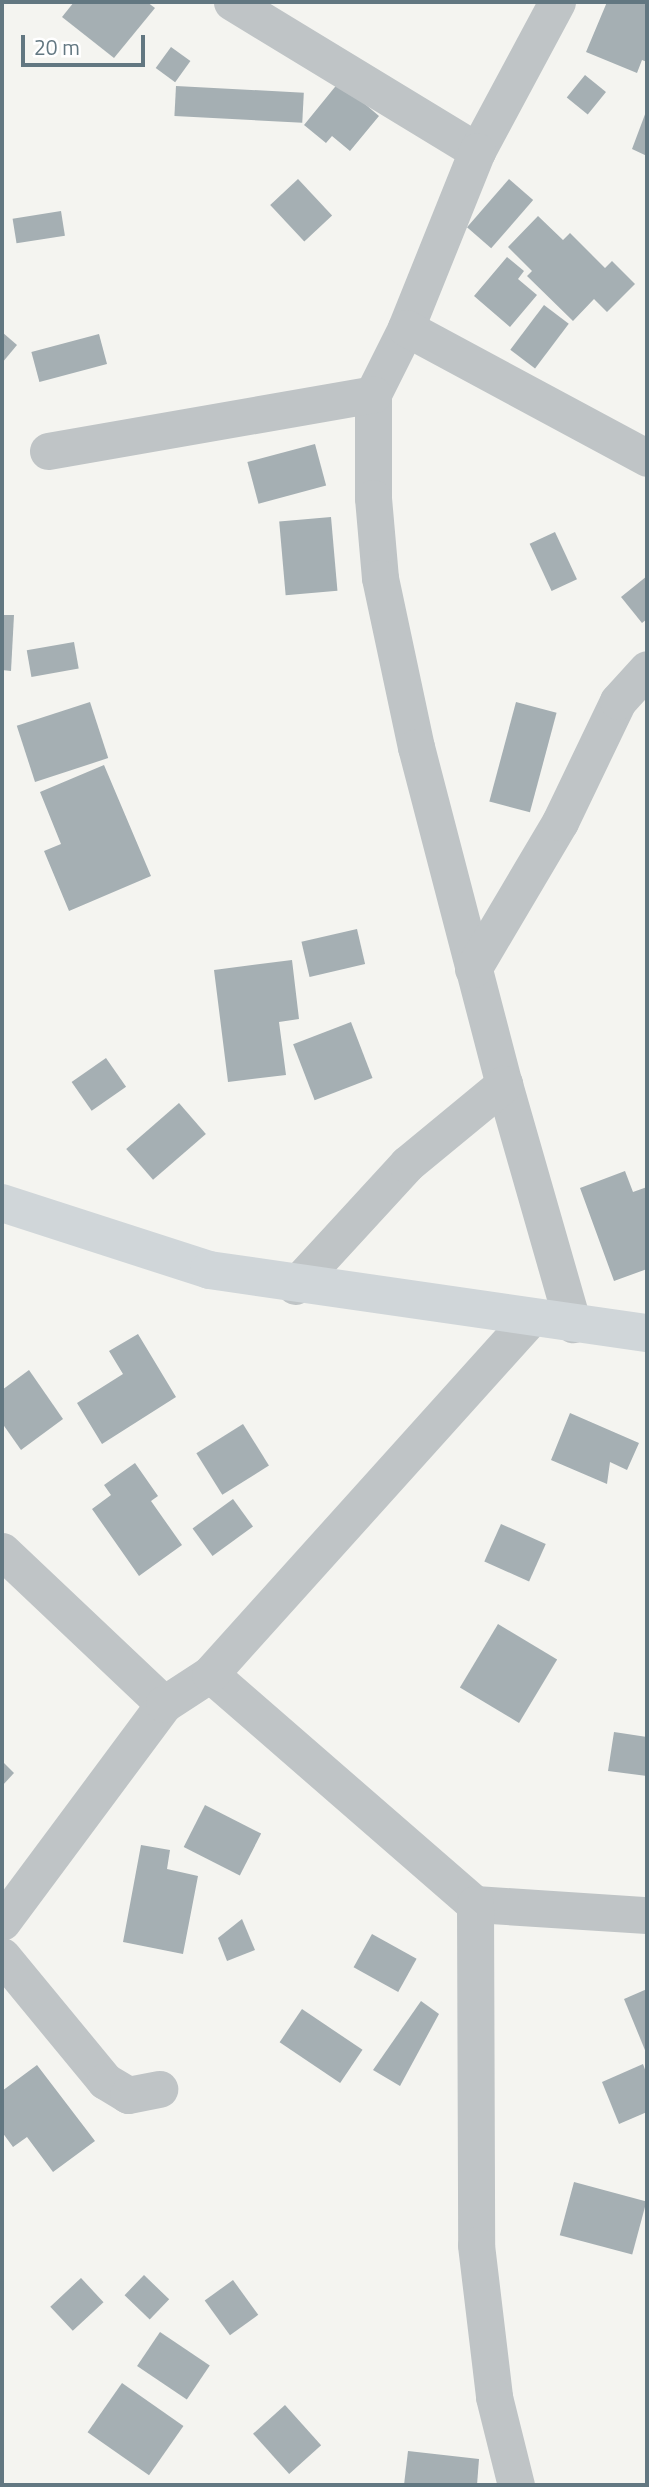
<!DOCTYPE html>
<style>
body{margin:0}
#map{position:relative;width:649px;height:2487px;overflow:hidden;background:#f4f4f0;font-family:"Titillium Web",sans-serif}
div>[style]{position:absolute}
.building>*{inset:0;background:#a5afb3;transform-origin:0 0}
.street>*{height:37px;margin:-18.5px;padding:0 18.5px;transform-origin:18.5px;border-radius:18.5px;background:#bfc4c6}
.secondary>*{height:38px;margin:-19px;padding:0 19px;transform-origin:19px;border-radius:19px;background:#d0d6d9}
span{translate:-50% -50%;white-space:nowrap;text-align:center;line-height:1.15;-webkit-text-stroke:7px #fff;paint-order:stroke}
.frame{position:absolute;inset:0;border:4px solid #627781;pointer-events:none}
.scale{position:absolute;left:21px;top:35px;width:124px;height:32px;box-sizing:border-box;border:4px solid #627781;border-top:0;padding-left:9px;font-size:21px;line-height:24px;white-space:nowrap;color:#627781;-webkit-text-stroke:5px #fff;paint-order:stroke}
</style>
<div id="map">
<div class="building">
<div style="clip-path:polygon(74px 2px,147px 2px,155px 8px,114px 58px,62px 17px)"></div>
<div style="clip-path:polygon(607px 2px,647px 2px,647px 62px,642px 60px,637px 73px,586px 52px)"></div>
<div style="left:171px;top:47px;width:24px;height:26px;rotate:36deg"></div>
<div style="left:585px;top:75px;width:27px;height:29px;rotate:39deg"></div>
<div style="clip-path:polygon(339px 82px,379px 116px,350px 151px,332px 136px,326px 143px,304px 125px)"></div>
<div style="left:176px;top:86px;width:128px;height:30px;rotate:3deg"></div>
<div style="clip-path:polygon(647px 109px,647px 156px,632px 149px)"></div>
<div style="left:298px;top:179px;width:50px;height:38px;rotate:47deg"></div>
<div style="left:509px;top:179px;width:32px;height:64px;rotate:41deg"></div>
<div style="left:61px;top:211px;width:25px;height:49px;rotate:81deg"></div>
<div style="clip-path:polygon(538px 216px,563px 240px,570px 233px,605px 268px,612px 261px,635px 284px,607px 312px,594px 299px,573px 321px,527px 276px,532px 271px,508px 247px)"></div>
<div style="clip-path:polygon(507px 257px,524px 271px,518px 279px,537px 295px,510px 327px,474px 296px)"></div>
<div style="left:544px;top:305px;width:31px;height:56px;rotate:37deg"></div>
<div style="clip-path:polygon(2px 332px,17px 345px,2px 363px)"></div>
<div style="left:99px;top:334px;width:31px;height:70px;rotate:75deg"></div>
<div style="left:315px;top:444px;width:43px;height:70px;rotate:75deg"></div>
<div style="left:331px;top:517px;width:74px;height:52px;rotate:85deg"></div>
<div style="left:555px;top:532px;width:52px;height:28px;rotate:65deg"></div>
<div style="clip-path:polygon(647px 576px,647px 619px,642px 623px,621px 597px)"></div>
<div style="clip-path:polygon(2px 615px,14px 615px,11px 671px,2px 670px)"></div>
<div style="left:74px;top:642px;width:27px;height:48px;rotate:80deg"></div>
<div style="left:90px;top:702px;width:59px;height:77px;rotate:72deg"></div>
<div style="left:516px;top:702px;width:42px;height:103px;rotate:15deg"></div>
<div style="clip-path:polygon(104px 765px,151px 876px,69px 911px,44px 851px,61px 844px,40px 792px)"></div>
<div style="left:357px;top:929px;width:36px;height:57px;rotate:77deg"></div>
<div style="clip-path:polygon(292px 960px,299px 1019px,279px 1022px,286px 1075px,228px 1082px,214px 970px)"></div>
<div style="left:351px;top:1022px;width:60px;height:62px;rotate:69deg"></div>
<div style="left:106px;top:1058px;width:35px;height:42px;rotate:55deg"></div>
<div style="left:179px;top:1103px;width:41px;height:70px;rotate:49deg"></div>
<div style="clip-path:polygon(625px 1171px,633px 1192px,647px 1187px,647px 1269px,614px 1281px,580px 1188px)"></div>
<div style="clip-path:polygon(138px 1334px,176px 1397px,102px 1444px,77px 1403px,123px 1374px,109px 1351px)"></div>
<div style="clip-path:polygon(29px 1370px,63px 1419px,21px 1450px,2px 1423px,2px 1390px)"></div>
<div style="clip-path:polygon(570px 1413px,639px 1443px,627px 1470px,610px 1462px,607px 1484px,551px 1460px)"></div>
<div style="left:243px;top:1424px;width:49px;height:55px;rotate:58deg"></div>
<div style="clip-path:polygon(135px 1463px,158px 1496px,151px 1501px,182px 1545px,139px 1576px,92px 1509px,111px 1495px,104px 1485px)"></div>
<div style="left:233px;top:1499px;width:34px;height:50px;rotate:54deg"></div>
<div style="left:501px;top:1524px;width:49px;height:41px;rotate:24deg"></div>
<div style="left:498px;top:1624px;width:69px;height:74px;rotate:31deg"></div>
<div style="clip-path:polygon(614px 1732px,647px 1737px,647px 1776px,608px 1771px)"></div>
<div style="clip-path:polygon(2px 1761px,14px 1773px,2px 1786px)"></div>
<div style="left:205px;top:1805px;width:63px;height:47px;rotate:27deg"></div>
<div style="clip-path:polygon(141px 1845px,170px 1850px,167px 1869px,198px 1876px,183px 1954px,123px 1942px)"></div>
<div style="clip-path:polygon(242px 1919px,255px 1950px,227px 1961px,218px 1938px)"></div>
<div style="left:372px;top:1934px;width:51px;height:38px;rotate:29deg"></div>
<div style="clip-path:polygon(647px 1989px,647px 2055px,624px 1999px)"></div>
<div style="clip-path:polygon(421px 2001px,439px 2014px,400px 2086px,373px 2070px)"></div>
<div style="left:302px;top:2009px;width:73px;height:40px;rotate:34deg"></div>
<div style="clip-path:polygon(643px 2064px,647px 2075px,647px 2112px,619px 2124px,602px 2082px)"></div>
<div style="clip-path:polygon(37px 2065px,95px 2141px,53px 2172px,27px 2137px,13px 2147px,2px 2132px,2px 2091px)"></div>
<div style="left:574px;top:2182px;width:75px;height:55px;rotate:15deg"></div>
<div style="left:144px;top:2275px;width:35px;height:28px;rotate:44deg"></div>
<div style="left:81px;top:2278px;width:33px;height:42px;rotate:47deg"></div>
<div style="left:233px;top:2280px;width:43px;height:35px;rotate:54deg"></div>
<div style="left:160px;top:2332px;width:60px;height:41px;rotate:34deg"></div>
<div style="left:122px;top:2383px;width:75px;height:60px;rotate:35deg"></div>
<div style="left:285px;top:2405px;width:54px;height:43px;rotate:48deg"></div>
<div style="clip-path:polygon(408px 2451px,479px 2459px,477px 2485px,404px 2485px)"></div>
</div>
<div class="street">
<div style="left:232px;top:2px;width:287px;rotate:31.3deg"></div>
<div style="left:557px;top:2px;width:169px;rotate:118.2deg"></div>
<div style="left:477px;top:151px;width:191px;rotate:111.9deg"></div>
<div style="left:406px;top:328px;width:74px;rotate:116.6deg"></div>
<div style="left:373px;top:394px;width:104px;rotate:90deg"></div>
<div style="left:373px;top:498px;width:80px;rotate:85deg"></div>
<div style="left:380px;top:578px;width:173px;rotate:78deg"></div>
<div style="left:416px;top:747px;width:348px;rotate:75.4deg"></div>
<div style="left:504px;top:1084px;width:250px;rotate:74deg"></div>
<div style="left:406px;top:328px;width:274px;rotate:28.3deg"></div>
<div style="left:48px;top:451px;width:330px;rotate:-9.9deg"></div>
<div style="left:473px;top:969px;width:171px;rotate:-59.4deg"></div>
<div style="left:560px;top:822px;width:134px;rotate:-64.4deg"></div>
<div style="left:618px;top:701px;width:43px;rotate:-47.8deg"></div>
<div style="left:295px;top:1286px;width:166px;rotate:-47.4deg"></div>
<div style="left:407px;top:1164px;width:126px;rotate:-39.5deg"></div>
<div style="left:2px;top:1551px;width:223px;rotate:43.4deg"></div>
<div style="left:210px;top:1674px;width:351px;rotate:41deg"></div>
<div style="left:475px;top:1904px;width:172px;rotate:3.7deg"></div>
<div style="left:475px;top:1904px;width:341px;rotate:89.8deg"></div>
<div style="left:476px;top:2245px;width:153px;rotate:83.2deg"></div>
<div style="left:494px;top:2397px;width:91px;rotate:76deg"></div>
<div style="left:2px;top:1922px;width:272px;rotate:-53.4deg"></div>
<div style="left:164px;top:1704px;width:55px;rotate:-33.1deg"></div>
<div style="left:210px;top:1674px;width:479px;rotate:-48deg"></div>
<div style="left:2px;top:1956px;width:162px;rotate:50.5deg"></div>
<div style="left:105px;top:2081px;width:27px;rotate:31deg"></div>
<div style="left:128px;top:2095px;width:32px;rotate:-11deg"></div>
</div>
<div class="secondary">
<div style="left:2px;top:1203px;width:218px;rotate:17.9deg"></div>
<div style="left:209px;top:1270px;width:443px;rotate:8.2deg"></div>
</div>
<div class="frame"></div>
<div class="scale">20 m</div>
</div>
